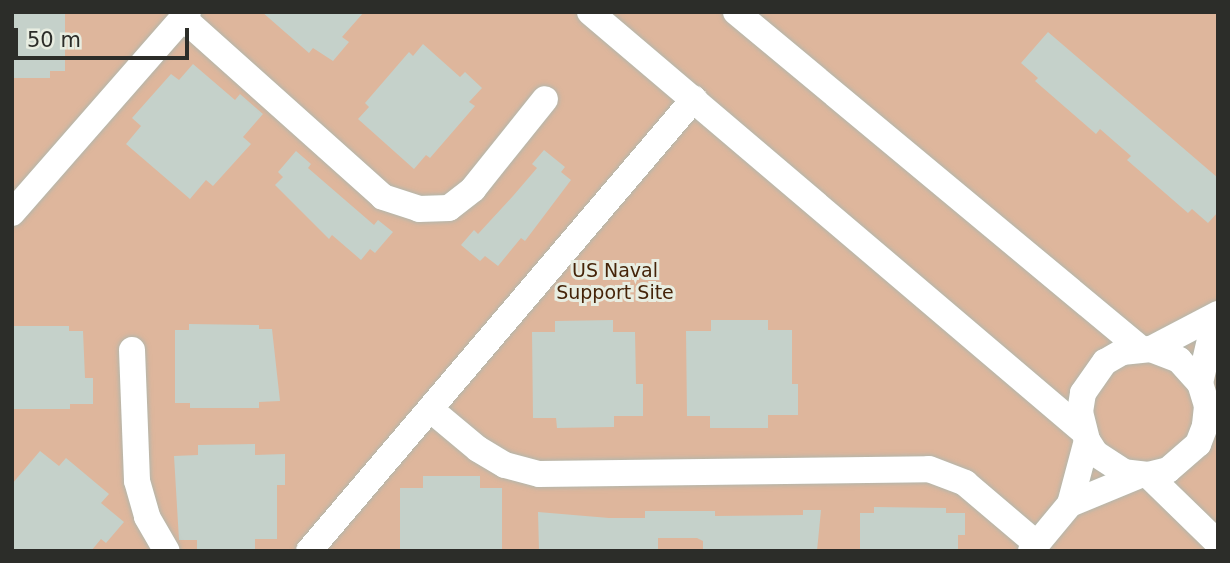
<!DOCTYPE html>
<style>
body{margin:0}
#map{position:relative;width:1230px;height:563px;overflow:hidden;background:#e8ede1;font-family:"DejaVu Sans",sans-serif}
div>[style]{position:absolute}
.green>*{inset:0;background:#deb69c;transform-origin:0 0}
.building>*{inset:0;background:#c5d1ca}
.roads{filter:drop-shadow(0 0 2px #b2b6ab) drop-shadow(0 0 2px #b2b6ab)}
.minor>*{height:26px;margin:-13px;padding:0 13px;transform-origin:13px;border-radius:13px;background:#fff}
span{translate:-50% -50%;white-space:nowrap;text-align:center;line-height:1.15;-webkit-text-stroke:6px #e8ede1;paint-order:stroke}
.park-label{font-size:19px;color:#452409}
.frame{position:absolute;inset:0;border:14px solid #2c2d29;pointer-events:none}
.scale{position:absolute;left:14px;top:28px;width:175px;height:32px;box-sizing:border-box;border:4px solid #2c2d29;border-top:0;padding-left:9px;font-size:21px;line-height:24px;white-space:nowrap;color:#2c2d29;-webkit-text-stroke:5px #e8ede1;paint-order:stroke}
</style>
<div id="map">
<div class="green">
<div style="left:12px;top:12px;width:1206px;height:539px"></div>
</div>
<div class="building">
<div style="clip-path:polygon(12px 12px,65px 12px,65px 71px,50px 71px,50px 78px,12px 78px)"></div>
<div style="clip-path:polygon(262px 12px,364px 12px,342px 37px,349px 42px,333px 61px,313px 48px,309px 53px)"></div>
<div style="clip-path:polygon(1048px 32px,1218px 178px,1218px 212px,1208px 223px,1192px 209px,1188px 213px,1127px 160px,1131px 156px,1100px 129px,1096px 134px,1035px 81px,1038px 78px,1021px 63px)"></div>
<div style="clip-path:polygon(423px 44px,460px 77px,465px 72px,482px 88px,469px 102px,475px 106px,430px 158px,426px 155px,414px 169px,358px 119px,369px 107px,365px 103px,409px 52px,413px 56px)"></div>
<div style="clip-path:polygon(193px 64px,235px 100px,240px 94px,263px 114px,243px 137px,251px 144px,213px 186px,206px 180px,190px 199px,126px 144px,141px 126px,132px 118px,171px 74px,179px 80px)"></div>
<div style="clip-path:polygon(544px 150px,565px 167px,561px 172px,571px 180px,525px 241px,521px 238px,498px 266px,485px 256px,480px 261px,461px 245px,474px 230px,478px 234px,513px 196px,537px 168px,532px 164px)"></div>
<div style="clip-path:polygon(296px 151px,311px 164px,308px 168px,374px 225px,378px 220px,393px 232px,375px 253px,370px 249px,361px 260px,332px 235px,329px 239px,275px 185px,283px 177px,278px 172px)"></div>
<div style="clip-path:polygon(613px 320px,613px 332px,635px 332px,636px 384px,643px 384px,643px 416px,614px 416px,614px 427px,557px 428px,556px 418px,533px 418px,532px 332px,555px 332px,555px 321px)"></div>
<div style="clip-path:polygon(711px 320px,768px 320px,768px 330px,792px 330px,792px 384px,798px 384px,798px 415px,768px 415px,768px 428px,710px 428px,710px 416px,687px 416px,686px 331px,711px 331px)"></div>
<div style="clip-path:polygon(189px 324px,259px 325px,259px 329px,272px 329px,280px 401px,259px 402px,259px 408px,190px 408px,190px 403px,175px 403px,175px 330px,189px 330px)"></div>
<div style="clip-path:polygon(12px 326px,69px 326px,69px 331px,83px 331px,85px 378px,93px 378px,93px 404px,70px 404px,70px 409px,12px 409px)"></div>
<div style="clip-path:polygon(255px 444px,255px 455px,285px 454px,285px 485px,277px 485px,277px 539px,255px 539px,255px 550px,197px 550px,197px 540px,179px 540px,174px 456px,198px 455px,198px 445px)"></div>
<div style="clip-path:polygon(40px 451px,59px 466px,66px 458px,109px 494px,101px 503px,124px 522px,106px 543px,101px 539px,91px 551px,12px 551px,12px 484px)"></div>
<div style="clip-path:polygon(423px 476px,480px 476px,480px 488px,502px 488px,502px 551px,400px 551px,400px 488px,423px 488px)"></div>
<div style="clip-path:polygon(874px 507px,946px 508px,946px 513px,965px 513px,965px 535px,958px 535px,958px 551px,860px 551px,860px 513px,874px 513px)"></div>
<div style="clip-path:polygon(803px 510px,821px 510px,817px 551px,703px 551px,703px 541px,697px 538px,658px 538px,658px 551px,539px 551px,538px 512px,609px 518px,645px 518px,645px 511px,715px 511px,715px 516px,803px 515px)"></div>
</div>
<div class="roads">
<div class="minor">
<div style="left:590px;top:12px;width:647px;rotate:40.36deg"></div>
<div style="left:736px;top:12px;width:527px;rotate:39.76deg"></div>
<div style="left:183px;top:18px;width:268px;rotate:41.8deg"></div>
<div style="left:383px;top:197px;width:38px;rotate:18deg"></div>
<div style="left:419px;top:209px;width:30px;rotate:-2deg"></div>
<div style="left:449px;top:208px;width:31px;rotate:-38deg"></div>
<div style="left:473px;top:189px;width:115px;rotate:-51.3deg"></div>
<div style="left:12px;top:213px;width:267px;rotate:-48.8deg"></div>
<div style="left:1151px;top:349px;width:76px;rotate:-27.6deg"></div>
<div style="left:132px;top:350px;width:131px;rotate:87.8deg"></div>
<div style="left:137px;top:481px;width:37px;rotate:74deg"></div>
<div style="left:147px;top:517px;width:39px;rotate:60deg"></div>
<div style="left:1200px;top:383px;width:67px;rotate:-77deg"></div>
<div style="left:430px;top:409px;width:62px;rotate:39.8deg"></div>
<div style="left:478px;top:449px;width:31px;rotate:31deg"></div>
<div style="left:505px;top:465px;width:35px;rotate:15deg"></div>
<div style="left:539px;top:474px;width:390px;rotate:-0.7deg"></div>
<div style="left:929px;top:469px;width:39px;rotate:21deg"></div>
<div style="left:965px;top:483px;width:94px;rotate:40.3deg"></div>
<div style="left:1148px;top:475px;width:98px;rotate:44.2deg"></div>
<div style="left:1070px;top:504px;width:76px;rotate:-22.5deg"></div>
<div style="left:309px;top:551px;width:594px;rotate:-49.58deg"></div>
<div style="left:1031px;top:551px;width:61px;rotate:-50.3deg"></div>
<div style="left:1070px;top:504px;width:66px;rotate:-75.1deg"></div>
<div style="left:1087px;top:440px;width:29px;rotate:-104deg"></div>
<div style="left:1080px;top:412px;width:19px;rotate:-81deg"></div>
<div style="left:1083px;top:393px;width:38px;rotate:-55deg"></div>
<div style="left:1105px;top:362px;width:20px;rotate:-30deg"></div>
<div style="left:1122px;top:352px;width:29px;rotate:-6deg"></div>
<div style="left:1151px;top:349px;width:30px;rotate:21deg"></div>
<div style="left:1179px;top:360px;width:31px;rotate:48deg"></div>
<div style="left:1200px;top:383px;width:24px;rotate:73deg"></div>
<div style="left:1207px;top:406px;width:20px;rotate:96deg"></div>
<div style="left:1205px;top:426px;width:19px;rotate:111deg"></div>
<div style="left:1198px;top:444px;width:40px;rotate:139deg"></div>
<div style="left:1168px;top:470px;width:21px;rotate:166deg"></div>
<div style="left:1148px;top:475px;width:24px;rotate:-173deg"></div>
<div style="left:1124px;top:472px;width:33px;rotate:-147deg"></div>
<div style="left:1096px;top:454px;width:17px;rotate:-123deg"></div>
</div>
</div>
<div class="park-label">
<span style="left:615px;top:282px">US Naval<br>Support Site</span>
</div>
<div class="frame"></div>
<div class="scale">50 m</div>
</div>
